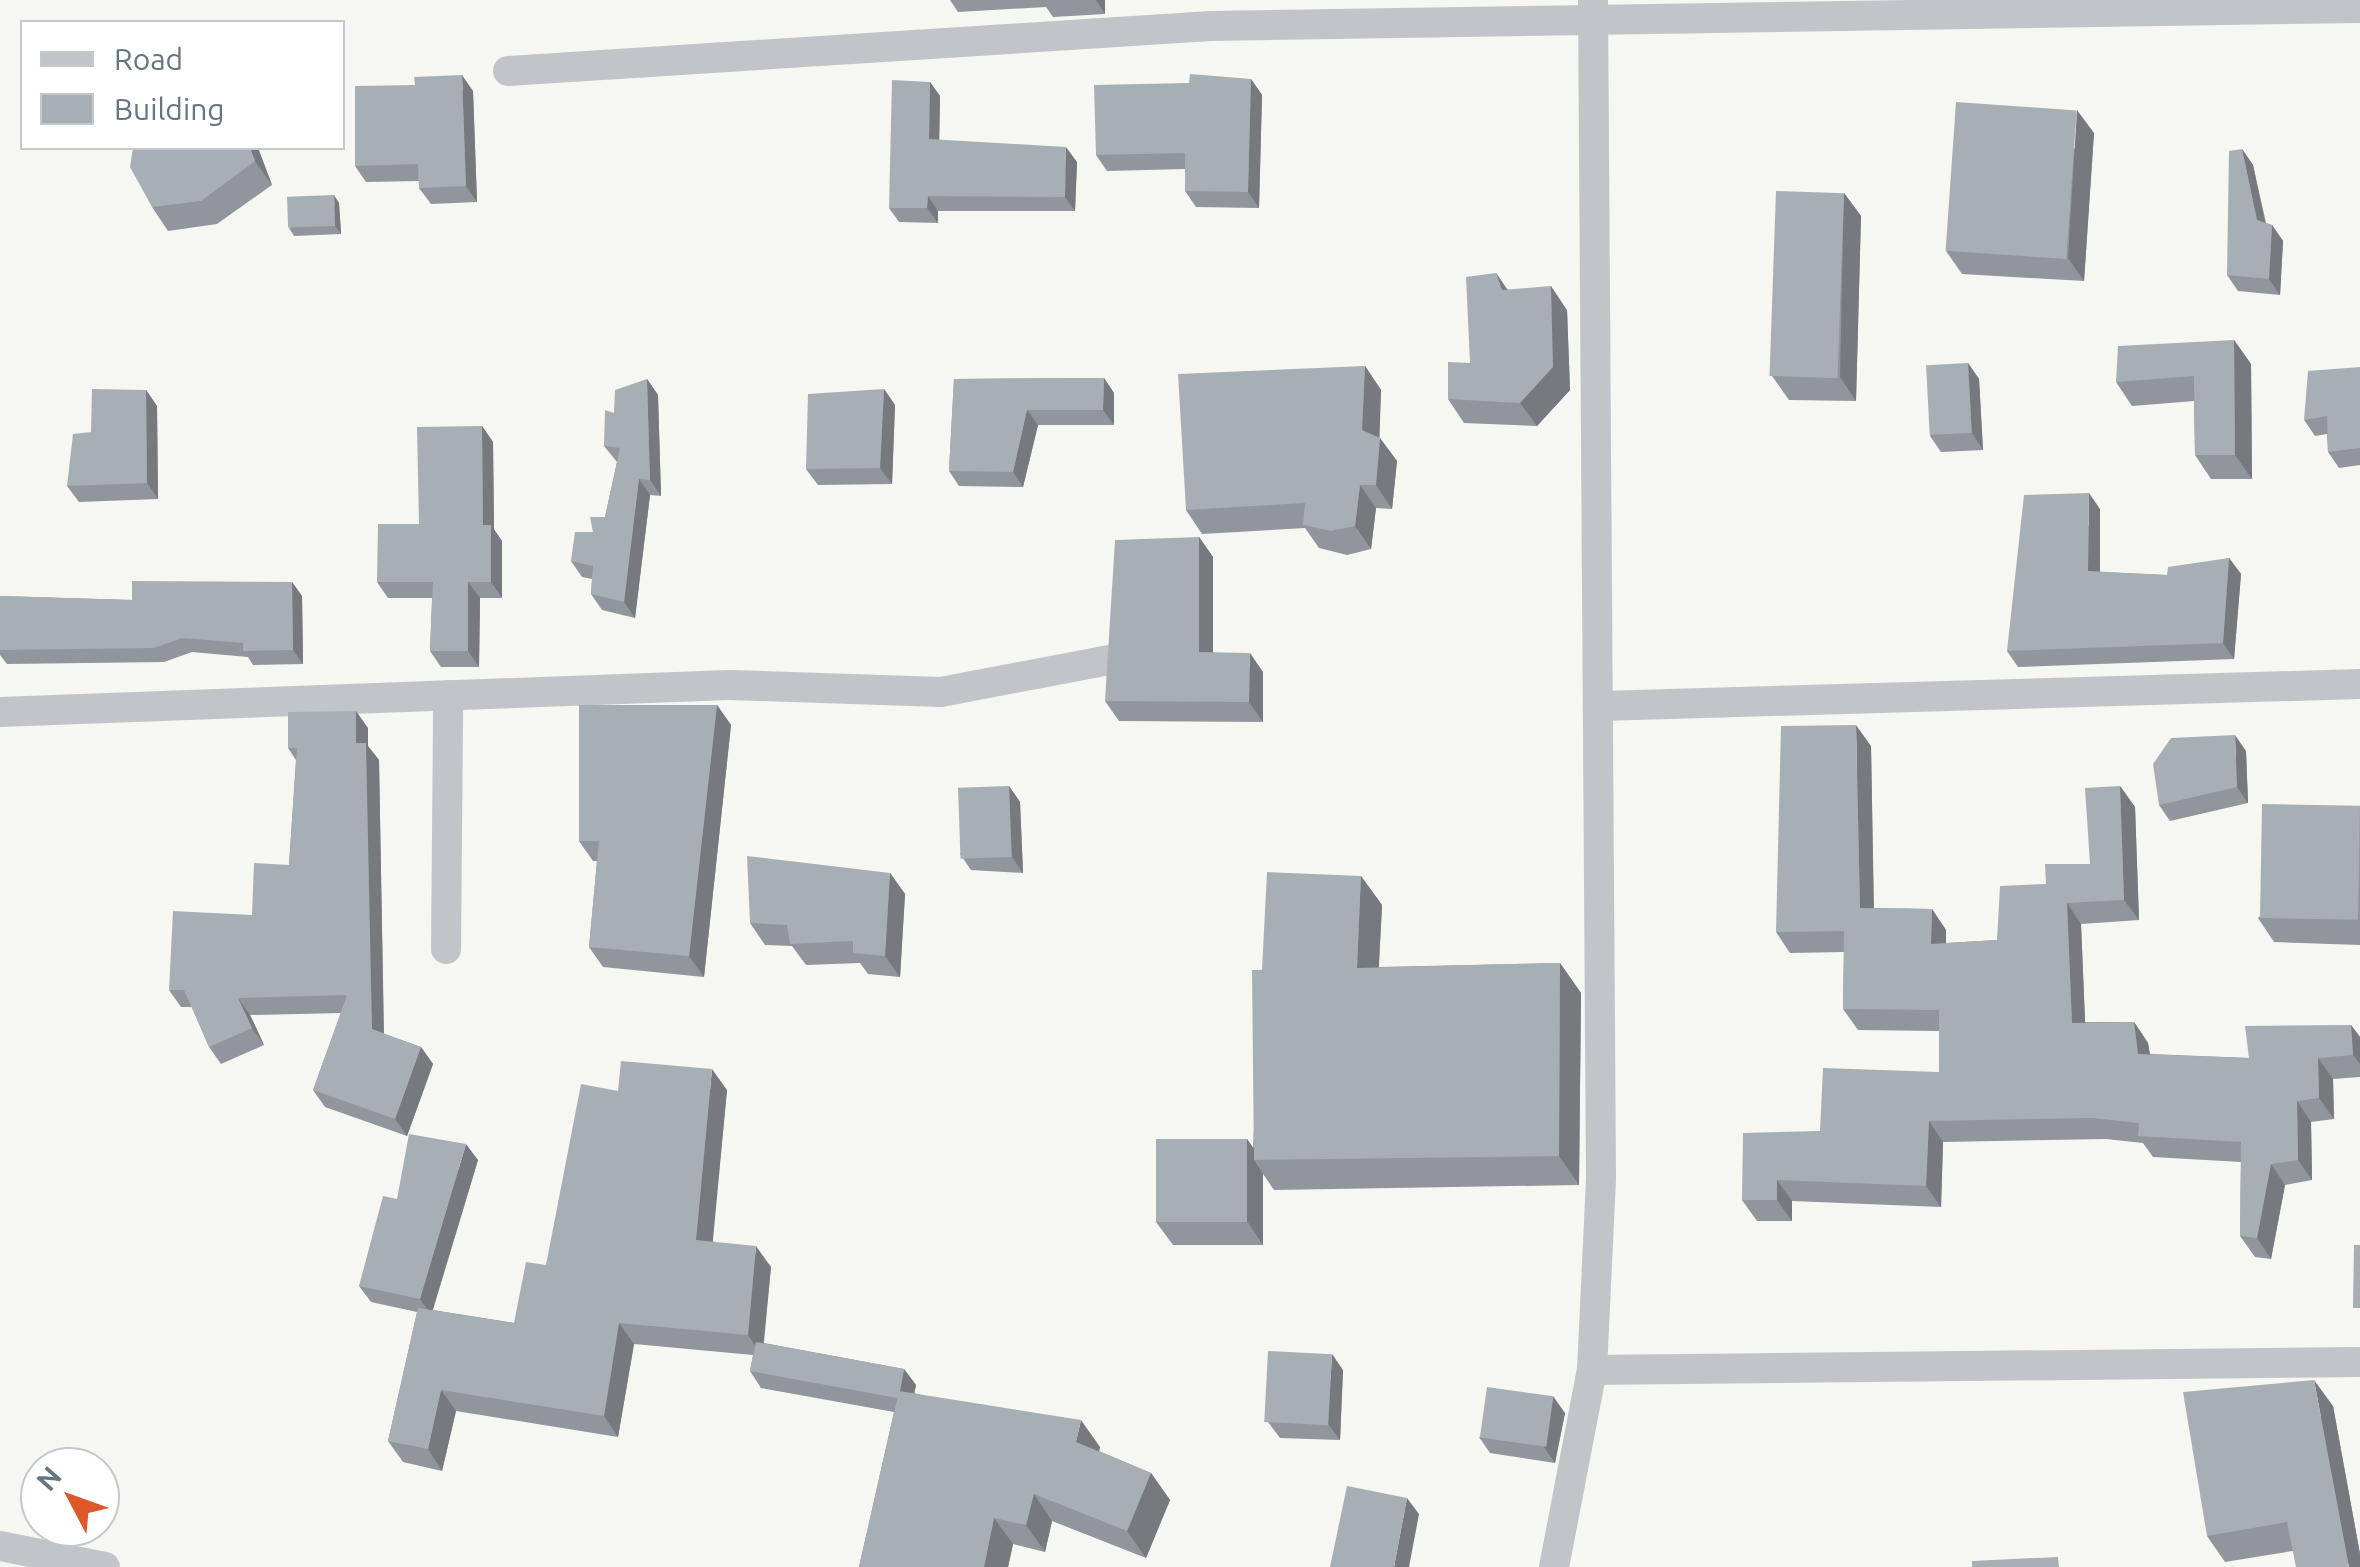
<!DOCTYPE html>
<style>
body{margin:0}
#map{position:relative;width:2360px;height:1567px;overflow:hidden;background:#f6f6f2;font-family:Ubuntu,sans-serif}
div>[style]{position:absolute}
.street>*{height:30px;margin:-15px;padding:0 15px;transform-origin:15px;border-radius:15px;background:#c1c5c8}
.wall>*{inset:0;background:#90969b}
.shaded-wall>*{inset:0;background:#767a7e}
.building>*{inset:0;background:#a8afb4;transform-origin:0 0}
span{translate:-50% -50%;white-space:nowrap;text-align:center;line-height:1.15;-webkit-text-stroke:10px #fff;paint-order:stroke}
.legend{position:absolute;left:20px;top:20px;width:325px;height:130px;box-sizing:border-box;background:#fff;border:2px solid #c2c8cd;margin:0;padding:12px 18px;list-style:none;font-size:30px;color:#667582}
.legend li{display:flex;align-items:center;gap:20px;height:50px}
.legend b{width:50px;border:2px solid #c2c8cd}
.north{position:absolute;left:20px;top:1447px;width:100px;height:100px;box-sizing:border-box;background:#fff;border:2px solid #c2c8cd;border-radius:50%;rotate:311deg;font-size:28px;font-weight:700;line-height:40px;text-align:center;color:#667582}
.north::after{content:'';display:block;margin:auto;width:35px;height:45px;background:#dd592b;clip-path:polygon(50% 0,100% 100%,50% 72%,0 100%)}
</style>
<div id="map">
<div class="street">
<div style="left:508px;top:71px;width:704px;rotate:-3.66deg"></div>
<div style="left:1211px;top:26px;width:1149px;rotate:-0.9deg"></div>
<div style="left:1601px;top:706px;width:759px;rotate:-1.66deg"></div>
<div style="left:0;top:712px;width:730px;rotate:-2.12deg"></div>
<div style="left:730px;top:685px;width:211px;rotate:1.9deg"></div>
<div style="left:941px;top:692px;width:170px;rotate:-10.8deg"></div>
<div style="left:446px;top:949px;width:254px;rotate:-89.5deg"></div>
<div style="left:1592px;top:1370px;width:768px;rotate:-0.6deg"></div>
<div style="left:0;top:1546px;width:107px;rotate:11.3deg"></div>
<div style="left:1554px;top:1567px;width:201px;rotate:-79.1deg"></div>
<div style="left:1592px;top:1370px;width:193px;rotate:-87.3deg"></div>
<div style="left:1601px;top:1177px;width:1177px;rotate:-90.39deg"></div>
</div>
<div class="wall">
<div style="clip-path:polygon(950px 0,1105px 0,1105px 14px,1053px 17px,1046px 7px,958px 12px)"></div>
<div style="clip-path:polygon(1251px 79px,1262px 95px,1259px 208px,1196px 207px,1185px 191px,1185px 169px,1107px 171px,1096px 155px,1189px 83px)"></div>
<div style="clip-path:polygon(930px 82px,940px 96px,939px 140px,1077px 162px,1075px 211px,938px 211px,938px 223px,899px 222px,889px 208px)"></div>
<div style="clip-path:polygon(415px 85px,473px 91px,477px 202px,431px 204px,419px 188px,419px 181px,366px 182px,355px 166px)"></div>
<div style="clip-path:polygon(2094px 133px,2084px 281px,1962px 274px,1946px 251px)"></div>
<div style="clip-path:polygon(258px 148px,272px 185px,217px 224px,168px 231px,152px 207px)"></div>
<div style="clip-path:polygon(2242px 149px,2253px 165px,2266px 223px,2272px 225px,2283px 241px,2280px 295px,2238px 291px,2227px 275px)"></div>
<div style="clip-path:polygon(1844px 193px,1861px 216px,1856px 401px,1789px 400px,1772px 376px)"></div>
<div style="clip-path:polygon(339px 203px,341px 234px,294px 236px,289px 228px)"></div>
<div style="clip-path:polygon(1496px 273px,1507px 289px,1567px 310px,1570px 390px,1537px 426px,1464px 423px,1448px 399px,1470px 363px)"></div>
<div style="clip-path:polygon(2234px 340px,2251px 364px,2252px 479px,2211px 479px,2195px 455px,2194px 401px,2132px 406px,2116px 382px)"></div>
<div style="clip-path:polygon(1968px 363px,1979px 379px,1983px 450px,1941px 452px,1930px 436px)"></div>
<div style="clip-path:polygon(1365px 366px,1381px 390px,1379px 437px,1397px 461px,1392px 509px,1376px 508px,1371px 549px,1347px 555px,1319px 548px,1305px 528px,1202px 534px,1186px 510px)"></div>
<div style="clip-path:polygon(2360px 367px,2360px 465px,2339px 468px,2328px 452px,2327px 434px,2315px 436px,2304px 420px)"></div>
<div style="clip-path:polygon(1104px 378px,1114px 393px,1114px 425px,1038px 425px,1023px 487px,959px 486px,949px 471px,954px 379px)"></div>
<div style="clip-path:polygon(647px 379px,658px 395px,661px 496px,650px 495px,635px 618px,602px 610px,591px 594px,592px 579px,582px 577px,571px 561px,605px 517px,617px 462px,604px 446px,614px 413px)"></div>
<div style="clip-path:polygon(884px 389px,895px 405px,892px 484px,818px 485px,806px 469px)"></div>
<div style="clip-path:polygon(146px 390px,157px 406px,158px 499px,79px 502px,67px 486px,91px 432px)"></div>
<div style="clip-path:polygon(482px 426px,493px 442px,494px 530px,502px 541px,502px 598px,480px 598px,479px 667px,441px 667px,430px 651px,432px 598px,388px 598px,377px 582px,419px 524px)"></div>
<div style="clip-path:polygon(2100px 509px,2100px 572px,2167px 575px,2229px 558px,2241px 574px,2234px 659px,2018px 667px,2007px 651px)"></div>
<div style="clip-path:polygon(1199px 537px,1213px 557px,1213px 652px,1263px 672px,1263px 722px,1119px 721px,1105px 701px)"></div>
<div style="clip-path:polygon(292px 582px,302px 596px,303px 664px,253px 665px,248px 657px,192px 652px,164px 662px,7px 664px,0 655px,0 596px,132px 600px)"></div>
<div style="clip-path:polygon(717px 705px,731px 725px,704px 977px,603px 967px,589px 947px,597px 861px,593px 861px,579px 841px)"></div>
<div style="clip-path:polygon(368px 728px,368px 746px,379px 760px,384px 1034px,421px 1047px,433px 1064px,407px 1136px,325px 1107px,313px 1090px,341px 1013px,250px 1015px,264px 1045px,221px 1064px,209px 1047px,192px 1007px,181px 1007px,169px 990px,252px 915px,289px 865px,296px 760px,288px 748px)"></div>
<div style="clip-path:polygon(1871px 746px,1874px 908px,1932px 909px,1946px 930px,1946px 943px,1997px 940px,2046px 884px,2090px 864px,2120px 786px,2135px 807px,2139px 920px,2081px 924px,2085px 1022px,2134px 1022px,2148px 1043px,2150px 1054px,2249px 1058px,2351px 1025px,2360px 1037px,2360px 1077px,2333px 1079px,2334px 1119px,2311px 1122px,2312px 1180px,2285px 1185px,2271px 1259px,2255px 1257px,2240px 1236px,2241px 1162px,2153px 1157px,2143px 1143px,2106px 1139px,1943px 1142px,1941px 1207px,1792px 1201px,1792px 1221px,1757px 1221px,1742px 1200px,1820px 1131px,1939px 1072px,1939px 1031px,1858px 1030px,1843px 1009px,1844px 952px,1790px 953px,1776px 932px)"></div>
<div style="clip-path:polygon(2246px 751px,2248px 803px,2170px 821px,2159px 805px)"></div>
<div style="clip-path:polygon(1009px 786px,1020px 802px,1023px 873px,971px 870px,960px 854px)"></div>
<div style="clip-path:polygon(2360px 806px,2360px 945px,2274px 942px,2258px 918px)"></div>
<div style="clip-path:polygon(890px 873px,905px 894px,900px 977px,868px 974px,860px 963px,806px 965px,792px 946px,765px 945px,750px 923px)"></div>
<div style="clip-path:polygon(1361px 876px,1382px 905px,1379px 967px,1560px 963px,1581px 993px,1579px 1185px,1274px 1190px,1263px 1174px,1263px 1245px,1173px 1245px,1156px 1222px,1247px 1139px,1253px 1148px,1262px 970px)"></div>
<div style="clip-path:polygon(727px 1090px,712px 1241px,771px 1267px,764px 1343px,904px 1369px,916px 1385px,914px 1393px,1100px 1447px,1099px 1451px,1151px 1473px,1170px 1500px,1146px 1558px,1052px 1521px,1045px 1552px,1013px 1544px,1008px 1567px,859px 1567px,894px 1412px,761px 1388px,750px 1371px,753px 1355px,634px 1344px,618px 1437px,456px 1411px,442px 1471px,403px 1462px,388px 1441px,417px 1312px,371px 1302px,359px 1286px,397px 1199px,478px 1160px,433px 1310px,514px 1323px,546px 1265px,618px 1091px)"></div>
<div style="clip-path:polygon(1343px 1370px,1340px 1440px,1280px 1438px,1268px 1422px)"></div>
<div style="clip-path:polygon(2333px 1406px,2360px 1554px,2360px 1567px,2292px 1551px,2225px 1562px,2207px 1536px)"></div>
<div style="clip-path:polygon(1565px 1413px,1555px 1463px,1490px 1453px,1479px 1437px)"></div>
</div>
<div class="shaded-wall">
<div style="clip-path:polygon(1096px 0,1105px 0,1105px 14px)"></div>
<div style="clip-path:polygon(462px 75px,473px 91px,477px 202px,466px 186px)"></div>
<div style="clip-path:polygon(1251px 79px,1262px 95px,1259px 208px,1248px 192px)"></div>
<div style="clip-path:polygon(930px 82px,940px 96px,939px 154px,929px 139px)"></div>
<div style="clip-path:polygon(2077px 110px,2094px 133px,2084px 281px,2068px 258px)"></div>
<div style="clip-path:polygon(1066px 147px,1077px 162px,1075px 211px,1065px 197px)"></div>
<div style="clip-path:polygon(250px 148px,258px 148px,272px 185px,255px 161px)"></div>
<div style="clip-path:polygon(2242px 149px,2253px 165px,2268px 236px,2257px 220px)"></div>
<div style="clip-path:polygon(1844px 193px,1861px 216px,1856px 401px,1840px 377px)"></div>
<div style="clip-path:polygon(334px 195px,339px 203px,341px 234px,335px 226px)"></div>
<div style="clip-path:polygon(928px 196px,938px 211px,938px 223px,927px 208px)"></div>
<div style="clip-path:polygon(2272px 225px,2283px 241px,2280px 295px,2269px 279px)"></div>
<div style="clip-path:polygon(1496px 273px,1512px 297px,1502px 290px)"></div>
<div style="clip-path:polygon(1551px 286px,1567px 310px,1570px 390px,1537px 426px,1520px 403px)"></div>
<div style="clip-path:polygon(2234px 340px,2251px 364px,2252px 479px,2235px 455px)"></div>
<div style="clip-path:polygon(1968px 363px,1979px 379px,1983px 450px,1972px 433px)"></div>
<div style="clip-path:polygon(1365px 366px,1381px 390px,1379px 453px,1362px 430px)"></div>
<div style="clip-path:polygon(1104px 378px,1114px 393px,1114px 425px,1103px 410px)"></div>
<div style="clip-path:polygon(647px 379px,658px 395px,661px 496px,650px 480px)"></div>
<div style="clip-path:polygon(884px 389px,895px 405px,892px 484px,880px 468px)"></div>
<div style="clip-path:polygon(146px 390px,157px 406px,158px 499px,147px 483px)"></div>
<div style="clip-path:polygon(1027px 410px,1038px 425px,1023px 487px,1013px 472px)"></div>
<div style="clip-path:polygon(482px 426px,493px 442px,494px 529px,502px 541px,502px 598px,491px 582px,483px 525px)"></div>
<div style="clip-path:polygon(1380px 438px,1397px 461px,1392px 509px,1376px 485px)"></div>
<div style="clip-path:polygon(639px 479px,650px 495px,635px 618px,624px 602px)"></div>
<div style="clip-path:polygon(1360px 485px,1376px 508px,1371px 549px,1355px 526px)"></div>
<div style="clip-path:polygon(2089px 493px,2100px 509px,2100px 587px,2088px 571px)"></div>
<div style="clip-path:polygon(1199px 537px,1213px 557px,1213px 672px,1199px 652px)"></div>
<div style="clip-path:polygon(2229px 558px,2241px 574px,2234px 659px,2223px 643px)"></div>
<div style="clip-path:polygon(292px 582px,302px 596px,303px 664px,293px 650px)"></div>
<div style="clip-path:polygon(468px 582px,480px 598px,479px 667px,468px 651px)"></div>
<div style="clip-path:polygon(1250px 653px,1263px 672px,1263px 722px,1249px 702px)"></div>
<div style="clip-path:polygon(717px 705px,731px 725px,704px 977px,689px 956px)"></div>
<div style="clip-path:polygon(356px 711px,368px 728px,368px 746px,379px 760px,384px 1047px,372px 1029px,356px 743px)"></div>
<div style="clip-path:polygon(1856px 725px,1871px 746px,1874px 929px,1860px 908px)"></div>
<div style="clip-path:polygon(2235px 735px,2246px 751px,2248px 803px,2237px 787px)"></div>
<div style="clip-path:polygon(1009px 786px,1020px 802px,1023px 873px,1012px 857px)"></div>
<div style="clip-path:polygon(2120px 786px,2135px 807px,2139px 920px,2124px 900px)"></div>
<div style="clip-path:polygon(890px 873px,905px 894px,900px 977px,885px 956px)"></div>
<div style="clip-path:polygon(1361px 876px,1382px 905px,1377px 997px,1357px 968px)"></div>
<div style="clip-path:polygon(2067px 903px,2081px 924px,2086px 1044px,2072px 1023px)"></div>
<div style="clip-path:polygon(1932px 909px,1946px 930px,1946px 965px,1931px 944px)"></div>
<div style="clip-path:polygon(1560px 963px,1581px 993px,1579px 1185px,1559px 1156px)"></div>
<div style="clip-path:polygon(238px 998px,250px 1015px,264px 1045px,252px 1028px)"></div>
<div style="clip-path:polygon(2134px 1022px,2148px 1043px,2153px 1074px,2138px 1054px)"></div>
<div style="clip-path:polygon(2351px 1025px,2360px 1037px,2360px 1064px,2353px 1055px)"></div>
<div style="clip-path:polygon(421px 1047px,433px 1064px,407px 1136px,395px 1119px)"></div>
<div style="clip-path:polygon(2318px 1058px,2333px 1079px,2334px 1119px,2319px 1098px)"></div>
<div style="clip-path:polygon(712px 1069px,727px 1090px,711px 1261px,696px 1240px)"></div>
<div style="clip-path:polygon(2297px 1101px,2311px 1122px,2312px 1180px,2298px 1160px)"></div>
<div style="clip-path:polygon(1929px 1121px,1943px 1142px,1941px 1207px,1926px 1186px)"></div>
<div style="clip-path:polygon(1247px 1139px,1262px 1160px,1254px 1160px,1263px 1174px,1263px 1245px,1247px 1221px)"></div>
<div style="clip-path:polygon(466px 1144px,478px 1160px,431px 1315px,420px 1299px)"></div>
<div style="clip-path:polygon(2271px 1164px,2285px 1185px,2271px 1259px,2257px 1238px)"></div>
<div style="clip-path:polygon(1777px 1180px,1792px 1201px,1792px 1221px,1777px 1200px)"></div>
<div style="clip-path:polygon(756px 1246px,771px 1267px,762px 1356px,748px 1335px)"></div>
<div style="clip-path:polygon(619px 1323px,634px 1344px,618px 1437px,604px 1416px)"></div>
<div style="clip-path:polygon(1332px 1354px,1343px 1370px,1340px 1440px,1328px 1424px)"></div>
<div style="clip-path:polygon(904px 1369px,916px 1385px,910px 1415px,899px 1398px)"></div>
<div style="clip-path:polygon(2314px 1380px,2333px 1406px,2360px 1554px,2360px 1567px,2349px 1567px)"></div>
<div style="clip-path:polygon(441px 1390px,456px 1411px,442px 1471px,428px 1449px)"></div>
<div style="clip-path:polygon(1553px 1396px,1565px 1413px,1555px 1463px,1544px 1447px)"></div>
<div style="clip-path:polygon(1081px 1420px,1100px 1447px,1095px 1469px,1076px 1442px)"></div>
<div style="clip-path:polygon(1151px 1473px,1170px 1500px,1146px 1558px,1127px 1531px)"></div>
<div style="clip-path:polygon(1034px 1494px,1052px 1521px,1045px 1552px,1026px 1525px)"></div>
<div style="clip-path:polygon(1407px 1498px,1419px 1514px,1409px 1567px,1394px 1567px)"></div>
<div style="clip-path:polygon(994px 1518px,1013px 1544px,1008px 1567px,984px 1567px)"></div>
</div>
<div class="building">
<div style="clip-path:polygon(1190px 74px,1251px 79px,1248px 192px,1185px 191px,1185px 153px,1096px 155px,1094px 85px,1189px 83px)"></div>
<div style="clip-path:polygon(462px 75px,466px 186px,419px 188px,418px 164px,355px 166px,355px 86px,415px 85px,414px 77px)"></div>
<div style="clip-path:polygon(892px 80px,930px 82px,929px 139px,1066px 147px,1065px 197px,928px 196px,927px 208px,889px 208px)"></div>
<div style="left:1956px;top:102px;width:121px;height:149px;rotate:4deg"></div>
<div style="clip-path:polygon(133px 148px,250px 148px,255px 161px,201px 201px,152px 207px,130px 167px)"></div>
<div style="clip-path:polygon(2242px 149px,2257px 220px,2272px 225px,2269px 279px,2227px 275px,2229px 151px)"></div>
<div style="left:1776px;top:191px;width:68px;height:185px;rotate:2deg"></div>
<div style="left:334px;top:195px;width:31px;height:47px;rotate:88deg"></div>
<div style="clip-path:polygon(1496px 273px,1502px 290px,1551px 286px,1553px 367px,1520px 403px,1448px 399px,1448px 362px,1470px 363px,1466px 277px)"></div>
<div style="clip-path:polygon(2234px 340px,2235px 455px,2195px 455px,2194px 376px,2116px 382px,2118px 346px)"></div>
<div style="left:1968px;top:363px;width:70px;height:42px;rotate:87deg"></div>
<div style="clip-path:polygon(1365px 366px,1362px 430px,1380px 438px,1376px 485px,1360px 485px,1355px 526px,1331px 531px,1303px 525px,1305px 503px,1186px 510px,1178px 374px)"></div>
<div style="clip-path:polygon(2360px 367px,2360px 448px,2328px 452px,2327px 416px,2304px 420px,2308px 371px)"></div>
<div style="clip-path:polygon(1104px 378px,1103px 410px,1027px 410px,1013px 472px,949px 471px,954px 379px)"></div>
<div style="clip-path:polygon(647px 379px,650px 480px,639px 479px,624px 602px,591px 594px,593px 566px,571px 561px,575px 532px,593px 532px,590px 517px,605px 517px,620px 448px,604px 446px,605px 410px,614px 413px,615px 390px)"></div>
<div style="clip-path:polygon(92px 389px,146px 390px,147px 483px,67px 486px,73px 434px,91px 432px)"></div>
<div style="clip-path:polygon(884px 389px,880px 468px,806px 469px,808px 394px)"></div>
<div style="clip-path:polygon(482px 426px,483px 525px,491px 525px,491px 582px,468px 582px,468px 651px,430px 651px,433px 582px,377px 582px,378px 524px,419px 524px,417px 427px)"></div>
<div style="clip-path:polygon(2089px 493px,2088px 571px,2167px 575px,2168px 567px,2229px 558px,2223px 643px,2007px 651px,2024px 495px)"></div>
<div style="clip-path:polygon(1199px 537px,1199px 652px,1250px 653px,1249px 702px,1105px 701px,1115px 540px)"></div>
<div style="clip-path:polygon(132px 581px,292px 582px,293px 650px,243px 651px,243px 643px,182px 638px,154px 648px,0 650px,0 596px,132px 600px)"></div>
<div style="clip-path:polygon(579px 705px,717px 705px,689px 956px,589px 947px,599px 841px,579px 841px)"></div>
<div style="clip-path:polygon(356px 711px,356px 743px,366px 743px,372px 1029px,421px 1047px,395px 1119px,313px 1090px,347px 995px,238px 998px,252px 1028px,209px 1047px,184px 990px,169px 990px,173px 911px,252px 915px,254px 863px,289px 865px,297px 748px,288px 748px,288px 712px)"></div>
<div style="clip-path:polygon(1856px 725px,1860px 908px,1932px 909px,1931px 944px,1997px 940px,2000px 886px,2046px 884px,2045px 864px,2090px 864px,2085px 788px,2120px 786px,2124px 900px,2067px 903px,2072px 1023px,2134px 1022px,2138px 1054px,2249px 1058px,2245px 1026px,2351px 1025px,2353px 1055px,2318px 1058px,2319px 1098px,2297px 1101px,2298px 1160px,2271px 1164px,2257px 1238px,2240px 1236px,2241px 1142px,2138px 1136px,2139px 1123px,2092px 1118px,1929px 1121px,1926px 1186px,1777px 1180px,1777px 1200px,1742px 1200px,1743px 1133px,1820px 1131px,1823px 1068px,1939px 1072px,1939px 1010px,1843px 1009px,1844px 931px,1776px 932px,1781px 726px)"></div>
<div style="clip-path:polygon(2235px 735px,2237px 787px,2159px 805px,2153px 764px,2171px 738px)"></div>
<div style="left:1009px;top:786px;width:71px;height:51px;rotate:88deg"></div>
<div style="left:2262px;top:804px;width:98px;height:114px;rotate:1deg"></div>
<div style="clip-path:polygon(747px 856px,890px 873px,885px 956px,853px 953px,853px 941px,790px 944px,787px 925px,750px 923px)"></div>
<div style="clip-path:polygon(1267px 872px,1361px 876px,1357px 968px,1560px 963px,1559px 1156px,1254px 1160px,1252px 970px,1262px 970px)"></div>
<div style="clip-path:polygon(621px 1061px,712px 1069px,696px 1240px,756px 1246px,748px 1335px,619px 1323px,604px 1416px,441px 1390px,428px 1449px,388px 1441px,418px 1308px,514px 1323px,526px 1262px,546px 1265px,581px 1084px,618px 1091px)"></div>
<div style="clip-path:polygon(409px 1134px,466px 1144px,420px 1299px,359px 1286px,383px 1196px,397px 1199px)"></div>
<div style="left:1156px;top:1139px;width:91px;height:83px"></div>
<div style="clip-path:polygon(2354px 1245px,2360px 1245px,2360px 1308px,2353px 1308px)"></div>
<div style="clip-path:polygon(756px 1342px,904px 1369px,900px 1391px,897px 1398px,750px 1371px)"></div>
<div style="left:1268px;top:1351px;width:64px;height:71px;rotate:3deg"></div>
<div style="clip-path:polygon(2314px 1380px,2349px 1567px,2296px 1567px,2287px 1522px,2207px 1536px,2183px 1392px)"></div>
<div style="left:1487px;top:1387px;width:67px;height:51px;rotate:8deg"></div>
<div style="clip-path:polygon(899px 1391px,1081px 1420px,1076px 1442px,1151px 1473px,1127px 1531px,1034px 1494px,1026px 1525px,994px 1518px,984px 1567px,859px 1567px)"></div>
<div style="clip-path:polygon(1347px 1486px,1407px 1498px,1394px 1567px,1330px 1567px)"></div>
<div style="clip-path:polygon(2058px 1557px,2059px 1567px,1972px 1567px,1972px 1561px)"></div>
</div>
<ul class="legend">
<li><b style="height:12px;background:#c1c5c8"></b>Road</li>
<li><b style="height:28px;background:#a8afb4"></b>Building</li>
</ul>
<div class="north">N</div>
</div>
